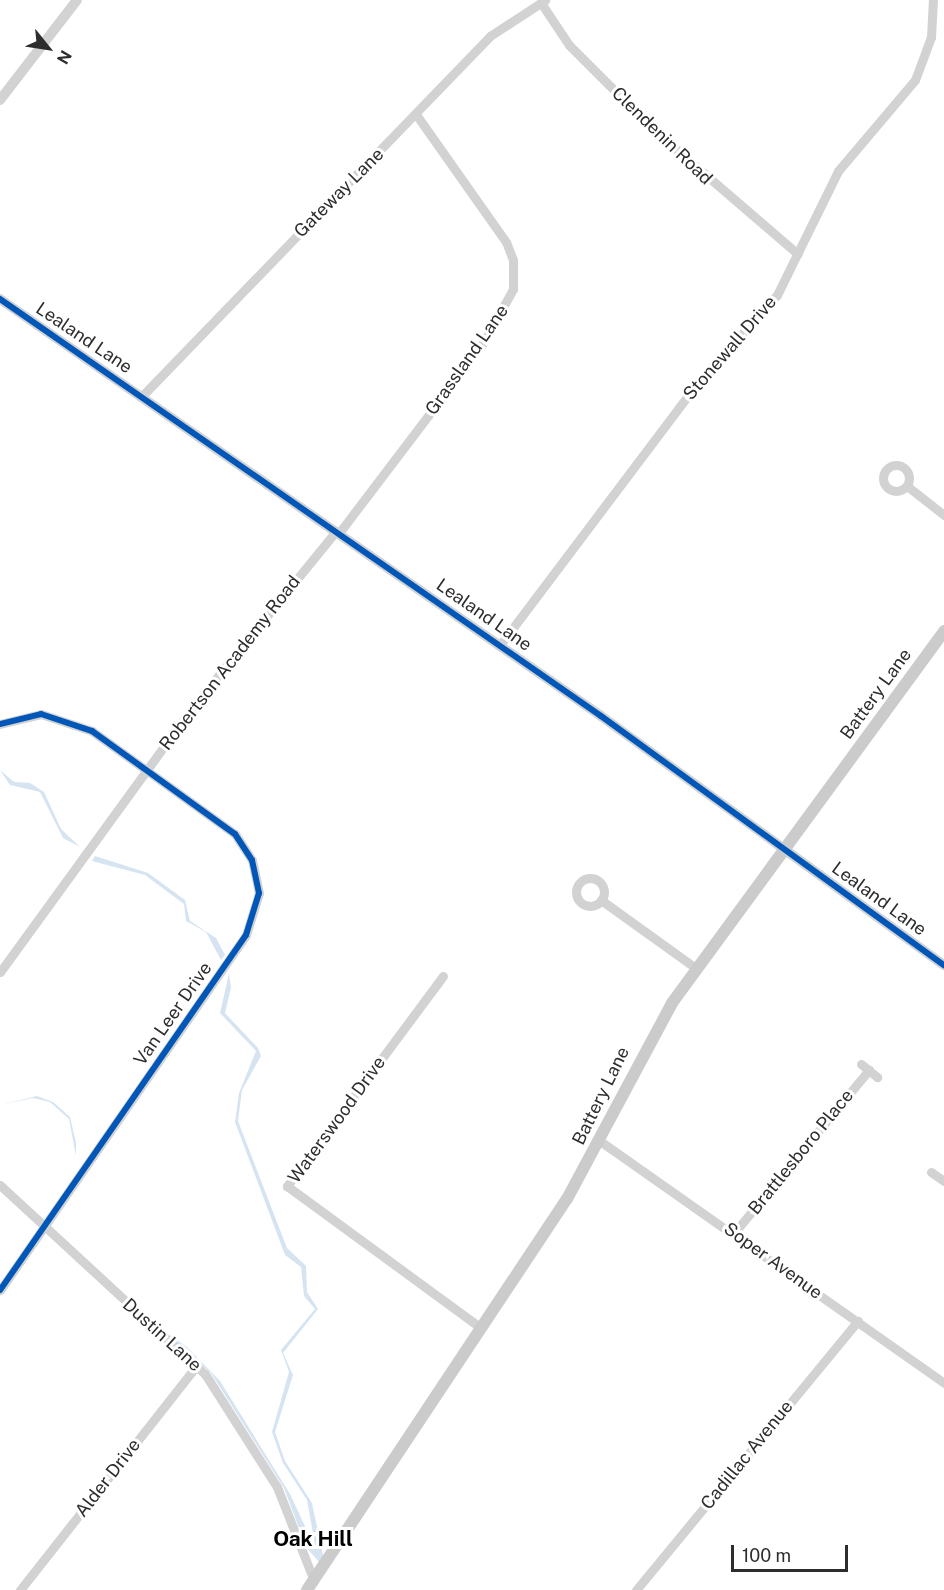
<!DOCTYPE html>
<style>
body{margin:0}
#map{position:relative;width:944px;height:1590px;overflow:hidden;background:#fff;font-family:"Public Sans",sans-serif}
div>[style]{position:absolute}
.water>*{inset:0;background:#d6e4f2}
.minor>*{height:9px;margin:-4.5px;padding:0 4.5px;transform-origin:4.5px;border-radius:4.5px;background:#d2d2d2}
.minor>.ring{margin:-4.5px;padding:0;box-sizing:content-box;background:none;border:9px solid #d2d2d2;border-radius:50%}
.tertiary>*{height:10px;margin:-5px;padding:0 5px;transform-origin:5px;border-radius:5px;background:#d2d2d2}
.secondary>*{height:12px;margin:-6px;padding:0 6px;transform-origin:6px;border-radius:6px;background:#cbcbcb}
.cycleway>*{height:6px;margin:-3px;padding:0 3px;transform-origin:3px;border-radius:3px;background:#0057b8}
span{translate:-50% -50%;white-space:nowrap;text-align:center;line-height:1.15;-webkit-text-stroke:6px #fff;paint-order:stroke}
.street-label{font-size:18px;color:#2d2d2d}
.quarter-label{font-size:21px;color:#000;font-weight:700}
.north{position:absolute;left:18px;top:18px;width:60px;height:60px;-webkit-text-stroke:4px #fff;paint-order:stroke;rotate:120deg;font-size:16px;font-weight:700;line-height:24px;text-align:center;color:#2d2d2d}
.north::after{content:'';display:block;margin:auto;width:21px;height:27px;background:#2d2d2d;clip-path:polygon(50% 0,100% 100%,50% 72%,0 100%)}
.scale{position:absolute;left:731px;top:1545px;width:117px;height:27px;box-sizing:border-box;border:3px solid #2d2d2d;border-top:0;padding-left:8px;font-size:18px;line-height:21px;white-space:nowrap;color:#2d2d2d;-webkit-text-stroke:4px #fff;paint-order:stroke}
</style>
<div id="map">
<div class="water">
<div style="clip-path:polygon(0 770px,14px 782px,30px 783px,44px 792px,61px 829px,80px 847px,63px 838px,40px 792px,10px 785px)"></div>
<div style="clip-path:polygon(95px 856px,148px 873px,185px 900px,190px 921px,216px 938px,225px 955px,221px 960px,206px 932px,186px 921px,184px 904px,145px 875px,92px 861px)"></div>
<div style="clip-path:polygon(229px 973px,231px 988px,225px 1013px,258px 1048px,261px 1056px,242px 1090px,238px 1121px,287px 1248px,306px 1266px,307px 1292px,318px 1309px,283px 1353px,293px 1375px,275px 1432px,285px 1461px,312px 1503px,323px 1555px,319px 1562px,306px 1547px,284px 1488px,211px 1373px,162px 1330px,187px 1347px,220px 1381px,290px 1494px,316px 1550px,307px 1500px,283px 1463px,272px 1432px,289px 1372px,281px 1350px,315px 1309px,304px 1296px,301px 1267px,285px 1255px,235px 1122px,239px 1093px,256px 1051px,220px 1013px)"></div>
<div style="clip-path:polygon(37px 1096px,53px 1102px,70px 1117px,76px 1143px,76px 1156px,69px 1119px,50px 1102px,33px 1098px,0 1105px)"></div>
</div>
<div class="minor">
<div style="left:541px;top:3px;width:50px;rotate:56.3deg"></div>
<div style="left:569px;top:45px;width:123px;rotate:45deg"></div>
<div style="left:656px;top:132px;width:187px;rotate:40.7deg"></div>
<div style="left:142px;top:396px;width:501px;rotate:-45.97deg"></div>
<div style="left:490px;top:36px;width:66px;rotate:-33.2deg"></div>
<div class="ring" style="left:883px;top:465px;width:17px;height:17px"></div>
<div style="left:907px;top:486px;width:47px;rotate:38.1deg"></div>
<div style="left:339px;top:533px;width:238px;rotate:-52.8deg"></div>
<div style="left:483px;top:343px;width:62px;rotate:-60.9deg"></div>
<div style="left:513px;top:289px;width:29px;rotate:-90deg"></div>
<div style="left:513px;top:260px;width:19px;rotate:-111deg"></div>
<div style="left:506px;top:242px;width:154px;rotate:-125.2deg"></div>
<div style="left:500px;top:645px;width:331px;rotate:-53deg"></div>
<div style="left:699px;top:381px;width:116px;rotate:-47.8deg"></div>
<div style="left:777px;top:295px;width:138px;rotate:-63.8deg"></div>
<div style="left:838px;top:171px;width:119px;rotate:-49.8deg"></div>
<div style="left:915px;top:80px;width:46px;rotate:-69.6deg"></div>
<div style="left:931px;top:37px;width:37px;rotate:-87deg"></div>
<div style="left:0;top:724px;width:42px;rotate:-13.7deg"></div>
<div style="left:41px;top:714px;width:54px;rotate:18.4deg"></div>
<div style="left:92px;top:731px;width:176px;rotate:35.8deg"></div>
<div style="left:235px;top:834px;width:31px;rotate:57deg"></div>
<div style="left:252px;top:860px;width:34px;rotate:78deg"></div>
<div style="left:259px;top:893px;width:44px;rotate:107.2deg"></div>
<div style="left:246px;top:935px;width:432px;rotate:124.7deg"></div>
<div class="ring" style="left:576px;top:878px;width:19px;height:19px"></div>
<div style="left:601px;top:900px;width:118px;rotate:35.7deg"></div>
<div style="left:0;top:972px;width:331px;rotate:-54deg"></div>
<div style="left:195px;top:704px;width:223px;rotate:-50.8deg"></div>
<div style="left:443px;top:976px;width:262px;rotate:126.6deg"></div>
<div style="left:287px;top:1186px;width:240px;rotate:36.2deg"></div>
<div style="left:861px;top:1064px;width:21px;rotate:39deg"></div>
<div style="left:600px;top:1141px;width:421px;rotate:35.1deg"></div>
<div style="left:931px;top:1172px;width:16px;rotate:35deg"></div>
<div style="left:0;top:1185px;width:279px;rotate:42.7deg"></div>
<div style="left:205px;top:1374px;width:134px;rotate:57.5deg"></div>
<div style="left:277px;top:1487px;width:101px;rotate:68.5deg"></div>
<div style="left:734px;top:1233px;width:212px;rotate:-50.4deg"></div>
<div style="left:20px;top:1590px;width:286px;rotate:-51.8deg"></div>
<div style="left:636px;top:1590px;width:349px;rotate:-50.5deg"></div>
</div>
<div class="tertiary">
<div style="left:0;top:100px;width:126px;rotate:-52.4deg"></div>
<div style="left:0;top:299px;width:731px;rotate:34.75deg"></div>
<div style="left:601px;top:716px;width:424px;rotate:36deg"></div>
</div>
<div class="secondary">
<div style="left:307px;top:1590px;width:470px;rotate:-56.4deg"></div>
<div style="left:567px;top:1199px;width:222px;rotate:-61.8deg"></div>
<div style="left:672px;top:1003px;width:461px;rotate:-53.8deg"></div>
</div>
<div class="cycleway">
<div style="left:0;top:299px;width:731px;rotate:34.75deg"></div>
<div style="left:601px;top:716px;width:424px;rotate:36deg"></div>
<div style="left:0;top:724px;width:42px;rotate:-13.7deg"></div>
<div style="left:41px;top:714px;width:54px;rotate:18.4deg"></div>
<div style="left:92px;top:731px;width:176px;rotate:35.8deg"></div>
<div style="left:235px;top:834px;width:31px;rotate:57deg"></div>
<div style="left:252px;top:860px;width:34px;rotate:78deg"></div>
<div style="left:259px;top:893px;width:44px;rotate:107.2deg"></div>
<div style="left:246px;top:935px;width:432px;rotate:124.7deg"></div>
</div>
<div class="street-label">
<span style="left:662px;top:136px;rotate:44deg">Clendenin Road</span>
<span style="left:339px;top:193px;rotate:-45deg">Gateway Lane</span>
<span style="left:84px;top:338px;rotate:34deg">Lealand Lane</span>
<span style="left:730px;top:348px;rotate:-49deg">Stonewall Drive</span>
<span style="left:467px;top:360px;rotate:-55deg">Grassland Lane</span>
<span style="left:484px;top:615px;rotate:35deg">Lealand Lane</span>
<span style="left:230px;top:663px;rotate:-52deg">Robertson Academy Road</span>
<span style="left:876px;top:694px;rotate:-54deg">Battery Lane</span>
<span style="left:879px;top:899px;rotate:36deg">Lealand Lane</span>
<span style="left:173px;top:1014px;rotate:-55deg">Van Leer Drive</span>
<span style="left:601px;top:1096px;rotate:-64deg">Battery Lane</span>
<span style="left:337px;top:1120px;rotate:-54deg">Waterswood Drive</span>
<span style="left:801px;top:1152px;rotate:-51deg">Brattlesboro Place</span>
<span style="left:773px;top:1261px;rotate:36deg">Soper Avenue</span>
<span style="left:162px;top:1335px;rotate:42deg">Dustin Lane</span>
<span style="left:747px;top:1455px;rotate:-51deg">Cadillac Avenue</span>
<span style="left:108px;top:1478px;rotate:-52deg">Alder Drive</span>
</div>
<div class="quarter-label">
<span style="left:313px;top:1539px">Oak Hill</span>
</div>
<div class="north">N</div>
<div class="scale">100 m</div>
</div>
